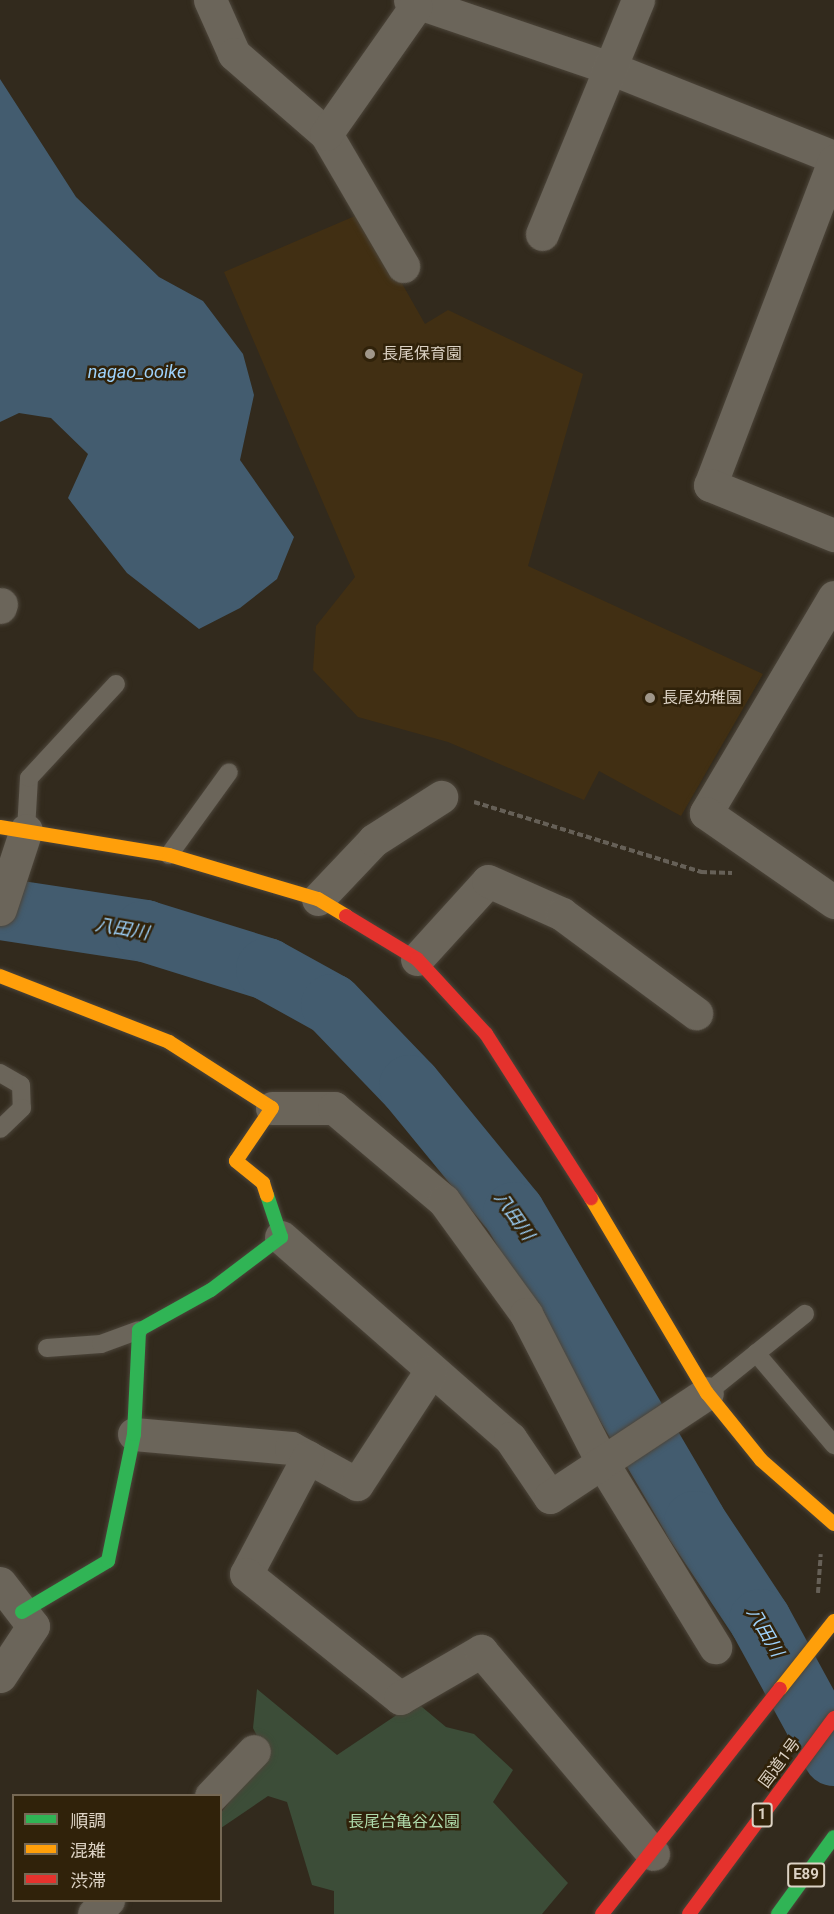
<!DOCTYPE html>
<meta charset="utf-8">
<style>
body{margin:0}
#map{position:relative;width:834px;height:1914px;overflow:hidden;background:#322a1d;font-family:Roboto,"Noto Sans JP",sans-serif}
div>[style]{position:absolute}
.built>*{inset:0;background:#412f13}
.green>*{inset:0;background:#3c4d38}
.water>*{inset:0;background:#435c6f}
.river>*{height:62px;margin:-31px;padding:0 31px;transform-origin:31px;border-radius:31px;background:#435c6f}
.path>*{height:4px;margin-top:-2px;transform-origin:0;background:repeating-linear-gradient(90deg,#666057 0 6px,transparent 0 9px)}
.roads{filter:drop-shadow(0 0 2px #4c453a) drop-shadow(0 0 2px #4c453a)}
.lane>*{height:18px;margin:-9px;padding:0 9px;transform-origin:9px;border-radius:9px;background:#6b655a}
.street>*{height:33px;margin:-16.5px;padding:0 16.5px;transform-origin:16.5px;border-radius:16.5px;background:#6b655a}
.fast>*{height:14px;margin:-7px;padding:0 7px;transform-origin:7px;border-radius:7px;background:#30b455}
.slow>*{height:14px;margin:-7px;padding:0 7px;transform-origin:7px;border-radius:7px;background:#ff9f0a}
.jam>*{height:14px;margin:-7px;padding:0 7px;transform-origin:7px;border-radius:7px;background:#e5322d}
.dots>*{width:16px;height:16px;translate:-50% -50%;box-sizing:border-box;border:3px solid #30220a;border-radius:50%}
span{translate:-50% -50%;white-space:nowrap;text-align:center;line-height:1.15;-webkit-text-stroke:5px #30220a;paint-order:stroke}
.shield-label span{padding:2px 4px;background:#30220a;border:2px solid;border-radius:4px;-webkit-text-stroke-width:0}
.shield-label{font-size:15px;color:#dcd2c4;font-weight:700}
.poi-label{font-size:16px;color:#dcd2c4}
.left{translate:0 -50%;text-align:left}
.street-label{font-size:16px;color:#dcd2c4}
.park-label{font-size:16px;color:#aed9aa}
.water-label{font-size:18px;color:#9ed2fb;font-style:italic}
.legend{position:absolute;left:12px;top:1794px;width:210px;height:108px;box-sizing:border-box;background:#30220a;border:2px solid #756854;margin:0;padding:8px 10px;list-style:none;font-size:18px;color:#dcd2c4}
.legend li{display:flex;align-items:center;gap:12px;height:30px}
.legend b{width:30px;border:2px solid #756854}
</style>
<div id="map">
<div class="built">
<div style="clip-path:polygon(362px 213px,425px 324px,448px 310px,583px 374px,528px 566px,763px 674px,681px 816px,599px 771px,584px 800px,448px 742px,358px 717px,313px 670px,316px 626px,355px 577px,224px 272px)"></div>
</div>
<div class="green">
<div style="clip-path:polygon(257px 1689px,337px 1755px,416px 1702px,446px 1727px,474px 1734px,513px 1770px,493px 1802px,568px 1883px,542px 1914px,334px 1914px,334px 1891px,312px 1885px,287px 1802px,268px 1796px,221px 1828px,220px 1814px,266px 1754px,253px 1728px)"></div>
</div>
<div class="water">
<div style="clip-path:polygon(0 79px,76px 197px,159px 277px,203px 301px,243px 354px,254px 395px,240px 460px,294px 537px,277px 579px,240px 608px,199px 629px,127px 573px,68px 498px,88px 454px,51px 418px,19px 413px,0 422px)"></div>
</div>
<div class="river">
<div style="left:0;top:909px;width:147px;rotate:8.6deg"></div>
<div style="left:145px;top:931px;width:128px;rotate:17.3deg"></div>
<div style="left:267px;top:969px;width:74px;rotate:29deg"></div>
<div style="left:332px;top:1005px;width:112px;rotate:46.1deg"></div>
<div style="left:410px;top:1086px;width:164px;rotate:50.7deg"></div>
<div style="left:514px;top:1213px;width:358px;rotate:59.6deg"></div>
<div style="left:695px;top:1522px;width:118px;rotate:56.4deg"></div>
<div style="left:760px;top:1620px;width:154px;rotate:61.3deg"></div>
</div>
<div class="path">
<div style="left:474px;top:802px;width:238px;rotate:17.1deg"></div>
<div style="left:701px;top:872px;width:31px;rotate:2deg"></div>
<div style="left:818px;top:1593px;width:39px;rotate:-86deg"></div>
</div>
<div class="roads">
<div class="lane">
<div style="left:26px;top:830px;width:52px;rotate:-86.7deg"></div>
<div style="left:29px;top:778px;width:128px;rotate:-47.2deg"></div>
<div style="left:169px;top:855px;width:102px;rotate:-54.1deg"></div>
<div style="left:0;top:1073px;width:24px;rotate:30deg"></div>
<div style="left:21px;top:1085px;width:23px;rotate:88deg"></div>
<div style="left:22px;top:1108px;width:30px;rotate:136deg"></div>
<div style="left:47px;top:1348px;width:54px;rotate:-4.2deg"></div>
<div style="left:101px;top:1344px;width:40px;rotate:-20.2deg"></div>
<div style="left:756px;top:1353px;width:121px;rotate:49.7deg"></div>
<div style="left:707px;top:1393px;width:126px;rotate:-38.9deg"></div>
</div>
<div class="street">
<div style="left:210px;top:0;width:59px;rotate:66deg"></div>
<div style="left:234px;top:54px;width:122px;rotate:41deg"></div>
<div style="left:326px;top:134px;width:153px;rotate:59.7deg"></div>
<div style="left:410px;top:0;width:211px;rotate:18.8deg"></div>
<div style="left:610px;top:68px;width:241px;rotate:21.7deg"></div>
<div style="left:326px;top:134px;width:156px;rotate:-54.9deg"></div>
<div style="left:834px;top:161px;width:347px;rotate:110.9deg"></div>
<div style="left:710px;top:485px;width:134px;rotate:22deg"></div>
<div style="left:542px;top:234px;width:253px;rotate:-67.7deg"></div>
<div style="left:834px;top:597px;width:251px;rotate:120.7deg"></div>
<div style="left:706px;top:813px;width:156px;rotate:34.8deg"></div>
<div style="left:0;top:607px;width:3px;rotate:-72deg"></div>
<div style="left:318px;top:899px;width:81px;rotate:-46.5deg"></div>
<div style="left:374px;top:840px;width:80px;rotate:-32.7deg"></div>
<div style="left:0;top:909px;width:83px;rotate:-71.8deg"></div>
<div style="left:417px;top:959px;width:105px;rotate:-47.7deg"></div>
<div style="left:488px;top:881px;width:81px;rotate:24deg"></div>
<div style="left:562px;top:914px;width:167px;rotate:36.5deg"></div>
<div style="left:272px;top:1108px;width:62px"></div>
<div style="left:334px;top:1108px;width:144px;rotate:40.2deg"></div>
<div style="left:444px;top:1201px;width:140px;rotate:54deg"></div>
<div style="left:526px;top:1314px;width:169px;rotate:62.8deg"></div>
<div style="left:603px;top:1464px;width:215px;rotate:58.5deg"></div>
<div style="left:281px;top:1237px;width:305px;rotate:41.3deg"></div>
<div style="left:510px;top:1438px;width:71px;rotate:55.9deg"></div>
<div style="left:550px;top:1497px;width:188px;rotate:-33.5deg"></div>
<div style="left:134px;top:1434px;width:158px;rotate:5.1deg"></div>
<div style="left:291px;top:1448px;width:75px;rotate:28.6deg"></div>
<div style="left:357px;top:1484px;width:134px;rotate:-56.9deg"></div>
<div style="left:308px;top:1457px;width:132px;rotate:117.9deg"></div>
<div style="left:246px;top:1574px;width:198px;rotate:38.8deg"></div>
<div style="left:400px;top:1698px;width:94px;rotate:-30.1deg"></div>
<div style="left:481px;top:1651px;width:266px;rotate:49.7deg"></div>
<div style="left:0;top:1583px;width:54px;rotate:52.5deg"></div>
<div style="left:33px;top:1626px;width:60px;rotate:123.4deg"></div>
<div style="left:211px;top:1796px;width:62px;rotate:-46.3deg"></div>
<div style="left:94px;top:1914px;width:20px;rotate:-45deg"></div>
</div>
<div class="fast">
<div style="left:22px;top:1612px;width:100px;rotate:-30.7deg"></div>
<div style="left:108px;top:1561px;width:130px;rotate:-78.4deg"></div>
<div style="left:134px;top:1434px;width:104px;rotate:-87.2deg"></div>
<div style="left:139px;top:1330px;width:82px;rotate:-29.1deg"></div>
<div style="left:211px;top:1290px;width:88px;rotate:-37.1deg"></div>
<div style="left:281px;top:1237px;width:44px;rotate:-108.4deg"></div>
<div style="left:778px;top:1914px;width:95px;rotate:-54deg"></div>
</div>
<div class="slow">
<div style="left:0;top:827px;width:171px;rotate:9.4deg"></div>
<div style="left:169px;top:855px;width:155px;rotate:16.5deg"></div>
<div style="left:318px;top:899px;width:33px;rotate:31deg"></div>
<div style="left:0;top:976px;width:181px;rotate:21.3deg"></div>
<div style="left:169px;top:1042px;width:122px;rotate:32.7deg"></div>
<div style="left:272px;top:1108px;width:64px;rotate:124.2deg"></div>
<div style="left:236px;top:1161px;width:35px;rotate:39deg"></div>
<div style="left:263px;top:1183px;width:13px;rotate:72deg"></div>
<div style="left:591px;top:1198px;width:227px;rotate:59.3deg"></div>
<div style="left:707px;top:1393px;width:86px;rotate:51.1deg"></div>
<div style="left:761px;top:1460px;width:97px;rotate:41.2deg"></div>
<div style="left:780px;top:1689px;width:87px;rotate:-51.5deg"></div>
</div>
<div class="jam">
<div style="left:346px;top:916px;width:83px;rotate:31.2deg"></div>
<div style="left:417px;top:959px;width:102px;rotate:47.4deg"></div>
<div style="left:486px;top:1034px;width:195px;rotate:57.4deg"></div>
<div style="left:602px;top:1914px;width:287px;rotate:-51.7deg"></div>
<div style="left:689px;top:1914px;width:244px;rotate:-53.5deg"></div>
</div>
</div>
<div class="dots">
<div style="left:370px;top:354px;background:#a0978a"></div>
<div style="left:650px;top:698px;background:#a0978a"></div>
</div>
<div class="shield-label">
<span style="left:762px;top:1815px">1</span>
<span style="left:806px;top:1875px">E89</span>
</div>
<div class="poi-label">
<span class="left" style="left:382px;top:354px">長尾保育園</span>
<span class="left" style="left:662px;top:698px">長尾幼稚園</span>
</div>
<div class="street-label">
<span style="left:780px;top:1763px;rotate:-53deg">国道1号</span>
</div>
<div class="park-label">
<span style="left:404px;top:1822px">長尾台亀谷公園</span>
</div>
<div class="water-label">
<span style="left:137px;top:372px">nagao_ooike</span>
<span style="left:122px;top:929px;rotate:10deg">八田川</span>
<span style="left:514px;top:1216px;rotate:55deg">八田川</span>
<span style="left:765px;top:1632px;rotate:60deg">八田川</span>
</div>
<ul class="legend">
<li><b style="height:8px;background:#30b455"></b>順調</li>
<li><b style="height:8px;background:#ff9f0a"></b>混雑</li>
<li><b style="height:8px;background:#e5322d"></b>渋滞</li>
</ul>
</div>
